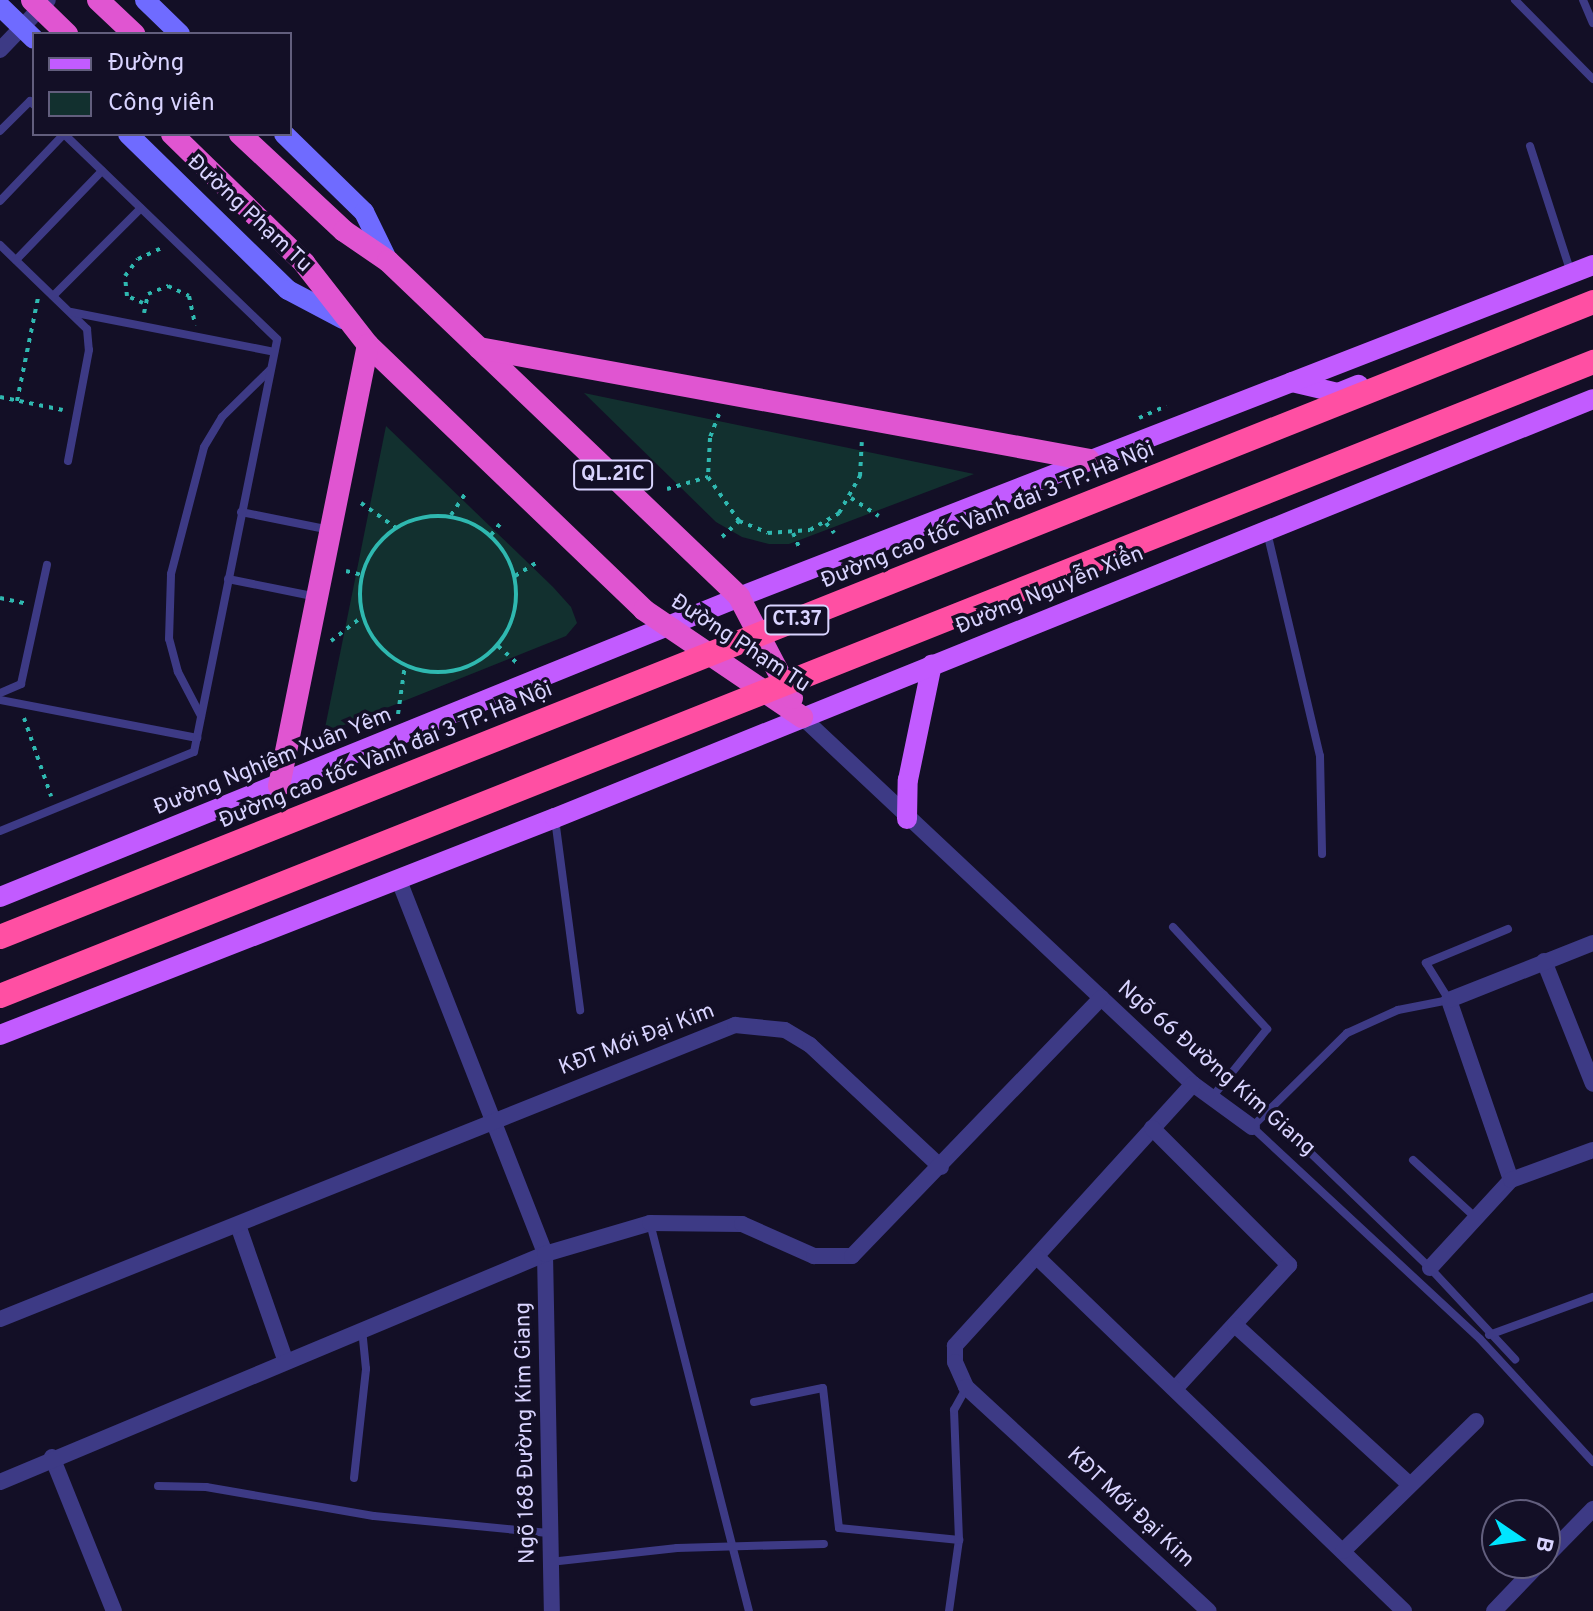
<!DOCTYPE html>
<meta charset="utf-8">
<style>
body{margin:0}
#map{position:relative;width:1593px;height:1611px;overflow:hidden;background:#130f26;font-family:Overpass,sans-serif}
div>[style]{position:absolute}
.green>*{inset:0;background:#12302f}
.path>*{height:4px;margin-top:-2px;transform-origin:0;background:repeating-linear-gradient(90deg,#2fb8b0 0 4px,transparent 0 10px)}
.path>.ring{margin:-2px;padding:0;box-sizing:content-box;background:none;border:4px solid #2fb8b0;border-radius:50%}
.service>*{height:8px;margin:-4px;padding:0 4px;transform-origin:4px;border-radius:4px;background:#3d3a85}
.minor>*{height:16px;margin:-8px;padding:0 8px;transform-origin:8px;border-radius:8px;background:#3d3a85}
.secondary>*{height:20px;margin:-10px;padding:0 10px;transform-origin:10px;border-radius:10px;background:#6f6bff}
.primary>*{height:20px;margin:-10px;padding:0 10px;transform-origin:10px;border-radius:10px;background:#c25bff}
.trunk>*{height:22px;margin:-11px;padding:0 11px;transform-origin:11px;border-radius:11px;background:#e055d1}
.motorway-bridge>*{height:24px;margin:-12px;padding:0 12px;transform-origin:12px;border-radius:12px;background:#ff4fa3}
span{translate:-50% -50%;white-space:nowrap;text-align:center;line-height:1.15;-webkit-text-stroke:7px #130f26;paint-order:stroke}
.shield-label span{padding:2px 6px;background:#130f26;border:2px solid;border-radius:6px;-webkit-text-stroke-width:0}
.shield-label{font-size:20px;color:#d9d4ff;font-weight:700}
.street-label{font-size:22px;color:#d9d4ff}
.legend{position:absolute;left:32px;top:32px;width:260px;height:104px;box-sizing:border-box;background:#130f26;border:2px solid #625e7d;margin:0;padding:10px 14px;list-style:none;font-size:24px;color:#d9d4ff}
.legend li{display:flex;align-items:center;gap:16px;height:40px}
.legend b{width:40px;border:2px solid #625e7d}
.north{position:absolute;left:1481px;top:1499px;width:80px;height:80px;box-sizing:border-box;background:#130f26;border:2px solid #625e7d;border-radius:50%;rotate:103deg;font-size:22px;font-weight:700;line-height:32px;text-align:center;color:#d9d4ff}
.north::after{content:'';display:block;margin:auto;width:28px;height:36px;background:#00e5ff;clip-path:polygon(50% 0,100% 100%,50% 72%,0 100%)}
</style>
<div id="map">
<div class="green">
<div style="clip-path:polygon(584px 393px,974px 474px,789px 544px,769px 544px,742px 537px,716px 522px)"></div>
<div style="clip-path:polygon(386px 426px,553px 587px,571px 607px,577px 623px,566px 636px,324px 733px)"></div>
</div>
<div class="path">
<div style="left:143px;top:303px;width:17px;rotate:-156deg"></div>
<div style="left:127px;top:296px;width:20px;rotate:-96deg"></div>
<div style="left:125px;top:276px;width:21px;rotate:-53deg"></div>
<div style="left:138px;top:259px;width:29px;rotate:-25deg"></div>
<div style="left:144px;top:313px;width:19px;rotate:-78deg"></div>
<div style="left:148px;top:294px;width:22px;rotate:-22deg"></div>
<div style="left:168px;top:286px;width:23px;rotate:25deg"></div>
<div style="left:189px;top:296px;width:30px;rotate:78deg"></div>
<div style="left:0;top:397px;width:64px;rotate:11.7deg"></div>
<div style="left:17px;top:401px;width:105px;rotate:-78.5deg"></div>
<div style="left:719px;top:414px;width:26px;rotate:111deg"></div>
<div style="left:710px;top:438px;width:39px;rotate:93deg"></div>
<div style="left:708px;top:477px;width:54px;rotate:54.8deg"></div>
<div style="left:739px;top:521px;width:31px;rotate:22deg"></div>
<div style="left:768px;top:533px;width:42px;rotate:-4.1deg"></div>
<div style="left:810px;top:530px;width:34px;rotate:-30deg"></div>
<div style="left:839px;top:513px;width:43px;rotate:-60.4deg"></div>
<div style="left:860px;top:476px;width:34px;rotate:-87deg"></div>
<div style="left:1139px;top:418px;width:30px;rotate:-24deg"></div>
<div style="left:667px;top:489px;width:43px;rotate:-16.3deg"></div>
<div style="left:851px;top:498px;width:33px;rotate:33deg"></div>
<div style="left:361px;top:503px;width:43px;rotate:35.5deg"></div>
<div style="left:451px;top:515px;width:29px;rotate:-56deg"></div>
<div class="ring" style="left:360px;top:516px;width:152px;height:152px"></div>
<div style="left:826px;top:523px;width:13px;rotate:51deg"></div>
<div style="left:793px;top:533px;width:15px;rotate:67deg"></div>
<div style="left:491px;top:535px;width:14px;rotate:-51deg"></div>
<div style="left:722px;top:537px;width:23px;rotate:-43deg"></div>
<div style="left:346px;top:571px;width:16px;rotate:14deg"></div>
<div style="left:515px;top:576px;width:26px;rotate:-32deg"></div>
<div style="left:0;top:598px;width:25px;rotate:12deg"></div>
<div style="left:331px;top:641px;width:41px;rotate:-38deg"></div>
<div style="left:498px;top:646px;width:28px;rotate:42deg"></div>
<div style="left:398px;top:714px;width:49px;rotate:-81.9deg"></div>
<div style="left:24px;top:718px;width:83px;rotate:70.9deg"></div>
</div>
<div class="service">
<div style="left:1515px;top:0;width:111px;rotate:45.4deg"></div>
<div style="left:1583px;top:0;width:25px;rotate:67deg"></div>
<div style="left:0;top:131px;width:42px;rotate:-45deg"></div>
<div style="left:30px;top:101px;width:6px;rotate:45deg"></div>
<div style="left:1530px;top:146px;width:133px;rotate:72.1deg"></div>
<div style="left:0;top:201px;width:93px;rotate:-46.3deg"></div>
<div style="left:0;top:245px;width:121px;rotate:44deg"></div>
<div style="left:87px;top:329px;width:21px;rotate:85deg"></div>
<div style="left:89px;top:350px;width:113px;rotate:100.7deg"></div>
<div style="left:16px;top:260px;width:124px;rotate:-46deg"></div>
<div style="left:53px;top:296px;width:124px;rotate:-45deg"></div>
<div style="left:71px;top:312px;width:207px;rotate:11.1deg"></div>
<div style="left:241px;top:512px;width:91px;rotate:11.4deg"></div>
<div style="left:1267px;top:532px;width:230px;rotate:76.7deg"></div>
<div style="left:1320px;top:756px;width:98px;rotate:88.8deg"></div>
<div style="left:228px;top:579px;width:91px;rotate:11.4deg"></div>
<div style="left:0;top:693px;width:23px;rotate:-23deg"></div>
<div style="left:21px;top:684px;width:122px;rotate:-77.7deg"></div>
<div style="left:0;top:700px;width:201px;rotate:10.9deg"></div>
<div style="left:201px;top:716px;width:50px;rotate:-117.6deg"></div>
<div style="left:178px;top:672px;width:34px;rotate:-105deg"></div>
<div style="left:169px;top:639px;width:65px;rotate:-88.2deg"></div>
<div style="left:171px;top:574px;width:131px;rotate:-75.4deg"></div>
<div style="left:204px;top:447px;width:35px;rotate:-59deg"></div>
<div style="left:222px;top:417px;width:67px;rotate:-44.4deg"></div>
<div style="left:555px;top:819px;width:193px;rotate:82.5deg"></div>
<div style="left:0;top:831px;width:209px;rotate:-22.2deg"></div>
<div style="left:194px;top:752px;width:421px;rotate:-78.6deg"></div>
<div style="left:277px;top:339px;width:296px;rotate:-136.1deg"></div>
<div style="left:1173px;top:927px;width:139px;rotate:47.3deg"></div>
<div style="left:1267px;top:1029px;width:86px;rotate:128.9deg"></div>
<div style="left:1508px;top:929px;width:89px;rotate:157.5deg"></div>
<div style="left:1426px;top:963px;width:44px;rotate:58.1deg"></div>
<div style="left:1449px;top:1000px;width:52px;rotate:168.9deg"></div>
<div style="left:1398px;top:1010px;width:56px;rotate:155.7deg"></div>
<div style="left:1347px;top:1033px;width:134px;rotate:135.3deg"></div>
<div style="left:1252px;top:1127px;width:311px;rotate:42.9deg"></div>
<div style="left:1480px;top:1339px;width:167px;rotate:47.4deg"></div>
<div style="left:1268px;top:1112px;width:225px;rotate:43.9deg"></div>
<div style="left:1430px;top:1268px;width:125px;rotate:47deg"></div>
<div style="left:1413px;top:1160px;width:86px;rotate:42.6deg"></div>
<div style="left:650px;top:1223px;width:400px;rotate:75.7deg"></div>
<div style="left:1489px;top:1335px;width:111px;rotate:-20.1deg"></div>
<div style="left:754px;top:1402px;width:70px;rotate:-11.5deg"></div>
<div style="left:823px;top:1388px;width:141px;rotate:83.5deg"></div>
<div style="left:839px;top:1528px;width:121px;rotate:5.7deg"></div>
<div style="left:354px;top:1478px;width:110px;rotate:-83.7deg"></div>
<div style="left:366px;top:1369px;width:40px;rotate:-95.7deg"></div>
<div style="left:158px;top:1486px;width:48px;rotate:1.2deg"></div>
<div style="left:206px;top:1487px;width:170px;rotate:9.8deg"></div>
<div style="left:374px;top:1516px;width:175px;rotate:5.6deg"></div>
<div style="left:550px;top:1562px;width:128px;rotate:-6.3deg"></div>
<div style="left:677px;top:1548px;width:147px;rotate:-1.6deg"></div>
<div style="left:949px;top:1611px;width:72px;rotate:-82deg"></div>
<div style="left:959px;top:1540px;width:130px;rotate:-92.2deg"></div>
<div style="left:954px;top:1410px;width:25px;rotate:-61deg"></div>
</div>
<div class="minor">
<div style="left:0;top:50px;width:69px;rotate:-46.2deg"></div>
<div style="left:802px;top:717px;width:536px;rotate:43.19deg"></div>
<div style="left:1193px;top:1084px;width:73px;rotate:36.1deg"></div>
<div style="left:398px;top:878px;width:404px;rotate:68.6deg"></div>
<div style="left:545px;top:1254px;width:357px;rotate:88.9deg"></div>
<div style="left:1544px;top:961px;width:132px;rotate:68.3deg"></div>
<div style="left:1193px;top:1084px;width:354px;rotate:132.3deg"></div>
<div style="left:955px;top:1346px;width:16px;rotate:90deg"></div>
<div style="left:955px;top:1362px;width:27px;rotate:66deg"></div>
<div style="left:966px;top:1387px;width:330px;rotate:42.7deg"></div>
<div style="left:1152px;top:1128px;width:194px;rotate:45deg"></div>
<div style="left:1289px;top:1265px;width:166px;rotate:132.6deg"></div>
<div style="left:1511px;top:1180px;width:190px;rotate:-109deg"></div>
<div style="left:1449px;top:1000px;width:155px;rotate:-21.6deg"></div>
<div style="left:239px;top:1228px;width:139px;rotate:70.7deg"></div>
<div style="left:1037px;top:1257px;width:510px;rotate:43.97deg"></div>
<div style="left:1430px;top:1268px;width:120px;rotate:-47.4deg"></div>
<div style="left:1511px;top:1180px;width:87px;rotate:-20.1deg"></div>
<div style="left:0;top:1319px;width:792px;rotate:-21.8deg"></div>
<div style="left:735px;top:1025px;width:50px;rotate:5.7deg"></div>
<div style="left:785px;top:1030px;width:29px;rotate:31deg"></div>
<div style="left:810px;top:1045px;width:179px;rotate:43deg"></div>
<div style="left:1235px;top:1325px;width:237px;rotate:42.4deg"></div>
<div style="left:52px;top:1457px;width:166px;rotate:68.1deg"></div>
<div style="left:0;top:1482px;width:591px;rotate:-22.7deg"></div>
<div style="left:545px;top:1254px;width:109px;rotate:-16.4deg"></div>
<div style="left:650px;top:1223px;width:92px;rotate:0.6deg"></div>
<div style="left:742px;top:1224px;width:79px;rotate:24deg"></div>
<div style="left:814px;top:1256px;width:38px"></div>
<div style="left:852px;top:1256px;width:359px;rotate:-46deg"></div>
<div style="left:1343px;top:1551px;width:186px;rotate:-44.3deg"></div>
<div style="left:1545px;top:1558px;width:69px;rotate:-45.6deg"></div>
<div style="left:1494px;top:1611px;width:66px;rotate:-46.2deg"></div>
</div>
<div class="secondary">
<div style="left:145px;top:0;width:49px;rotate:44.2deg"></div>
<div style="left:0;top:6px;width:47px;rotate:44.1deg"></div>
<div style="left:128px;top:134px;width:223px;rotate:44.3deg"></div>
<div style="left:288px;top:290px;width:62px;rotate:27.8deg"></div>
<div style="left:284px;top:134px;width:112px;rotate:44.3deg"></div>
<div style="left:364px;top:212px;width:55px;rotate:63.9deg"></div>
</div>
<div class="primary">
<div style="left:1292px;top:382px;width:47px;rotate:13.4deg"></div>
<div style="left:1338px;top:393px;width:22px;rotate:-22deg"></div>
<div style="left:907px;top:819px;width:39px;rotate:-89deg"></div>
<div style="left:908px;top:780px;width:118px;rotate:-78.3deg"></div>
<div style="left:0;top:897px;width:798px;rotate:-22.09deg"></div>
<div style="left:739px;top:597px;width:916px;rotate:-21.24deg"></div>
<div style="left:0;top:1035px;width:596px;rotate:-21.36deg"></div>
<div style="left:555px;top:818px;width:1119px;rotate:-21.98deg"></div>
</div>
<div class="trunk">
<div style="left:32px;top:0;width:49px;rotate:44.2deg"></div>
<div style="left:98px;top:0;width:50px;rotate:43.4deg"></div>
<div style="left:172px;top:134px;width:185px;rotate:44.3deg"></div>
<div style="left:304px;top:263px;width:104px;rotate:52deg"></div>
<div style="left:368px;top:345px;width:383px;rotate:43.8deg"></div>
<div style="left:644px;top:610px;width:191px;rotate:34.1deg"></div>
<div style="left:240px;top:134px;width:142px;rotate:43deg"></div>
<div style="left:344px;top:231px;width:53px;rotate:34.3deg"></div>
<div style="left:388px;top:261px;width:486px;rotate:43.7deg"></div>
<div style="left:739px;top:597px;width:114px;rotate:62.3deg"></div>
<div style="left:479px;top:348px;width:620px;rotate:10.4deg"></div>
<div style="left:279px;top:786px;width:450px;rotate:-78.6deg"></div>
</div>
<div class="motorway-bridge">
<div style="left:0;top:937px;width:1715px;rotate:-21.73deg"></div>
<div style="left:0;top:996px;width:1715px;rotate:-21.7deg"></div>
</div>
<div class="shield-label">
<span style="left:613px;top:475px">QL.21C</span>
<span style="left:797px;top:620px">CT.37</span>
</div>
<div class="street-label">
<span style="left:249px;top:214px;rotate:43deg">Đường Phạm Tu</span>
<span style="left:988px;top:516px;rotate:-22deg">Đường cao tốc Vành đai 3 TP. Hà Nội</span>
<span style="left:1050px;top:591px;rotate:-22deg">Đường Nguyễn Xiển</span>
<span style="left:740px;top:644px;rotate:33deg">Đường Phạm Tu</span>
<span style="left:386px;top:756px;rotate:-22deg">Đường cao tốc Vành đai 3 TP. Hà Nội</span>
<span style="left:273px;top:762px;rotate:-22deg">Đường Nghiêm Xuân Yêm</span>
<span style="left:637px;top:1040px;rotate:-21deg">KĐT Mới Đại Kim</span>
<span style="left:1216px;top:1069px;rotate:41deg">Ngõ 66 Đường Kim Giang</span>
<span style="left:526px;top:1433px;rotate:-91deg">Ngõ 168 Đường Kim Giang</span>
<span style="left:1130px;top:1508px;rotate:43deg">KĐT Mới Đại Kim</span>
</div>
<ul class="legend">
<li><b style="height:10px;background:#c25bff"></b>Đường</li>
<li><b style="height:22px;background:#12302f"></b>Công viên</li>
</ul>
<div class="north">B</div>
</div>
